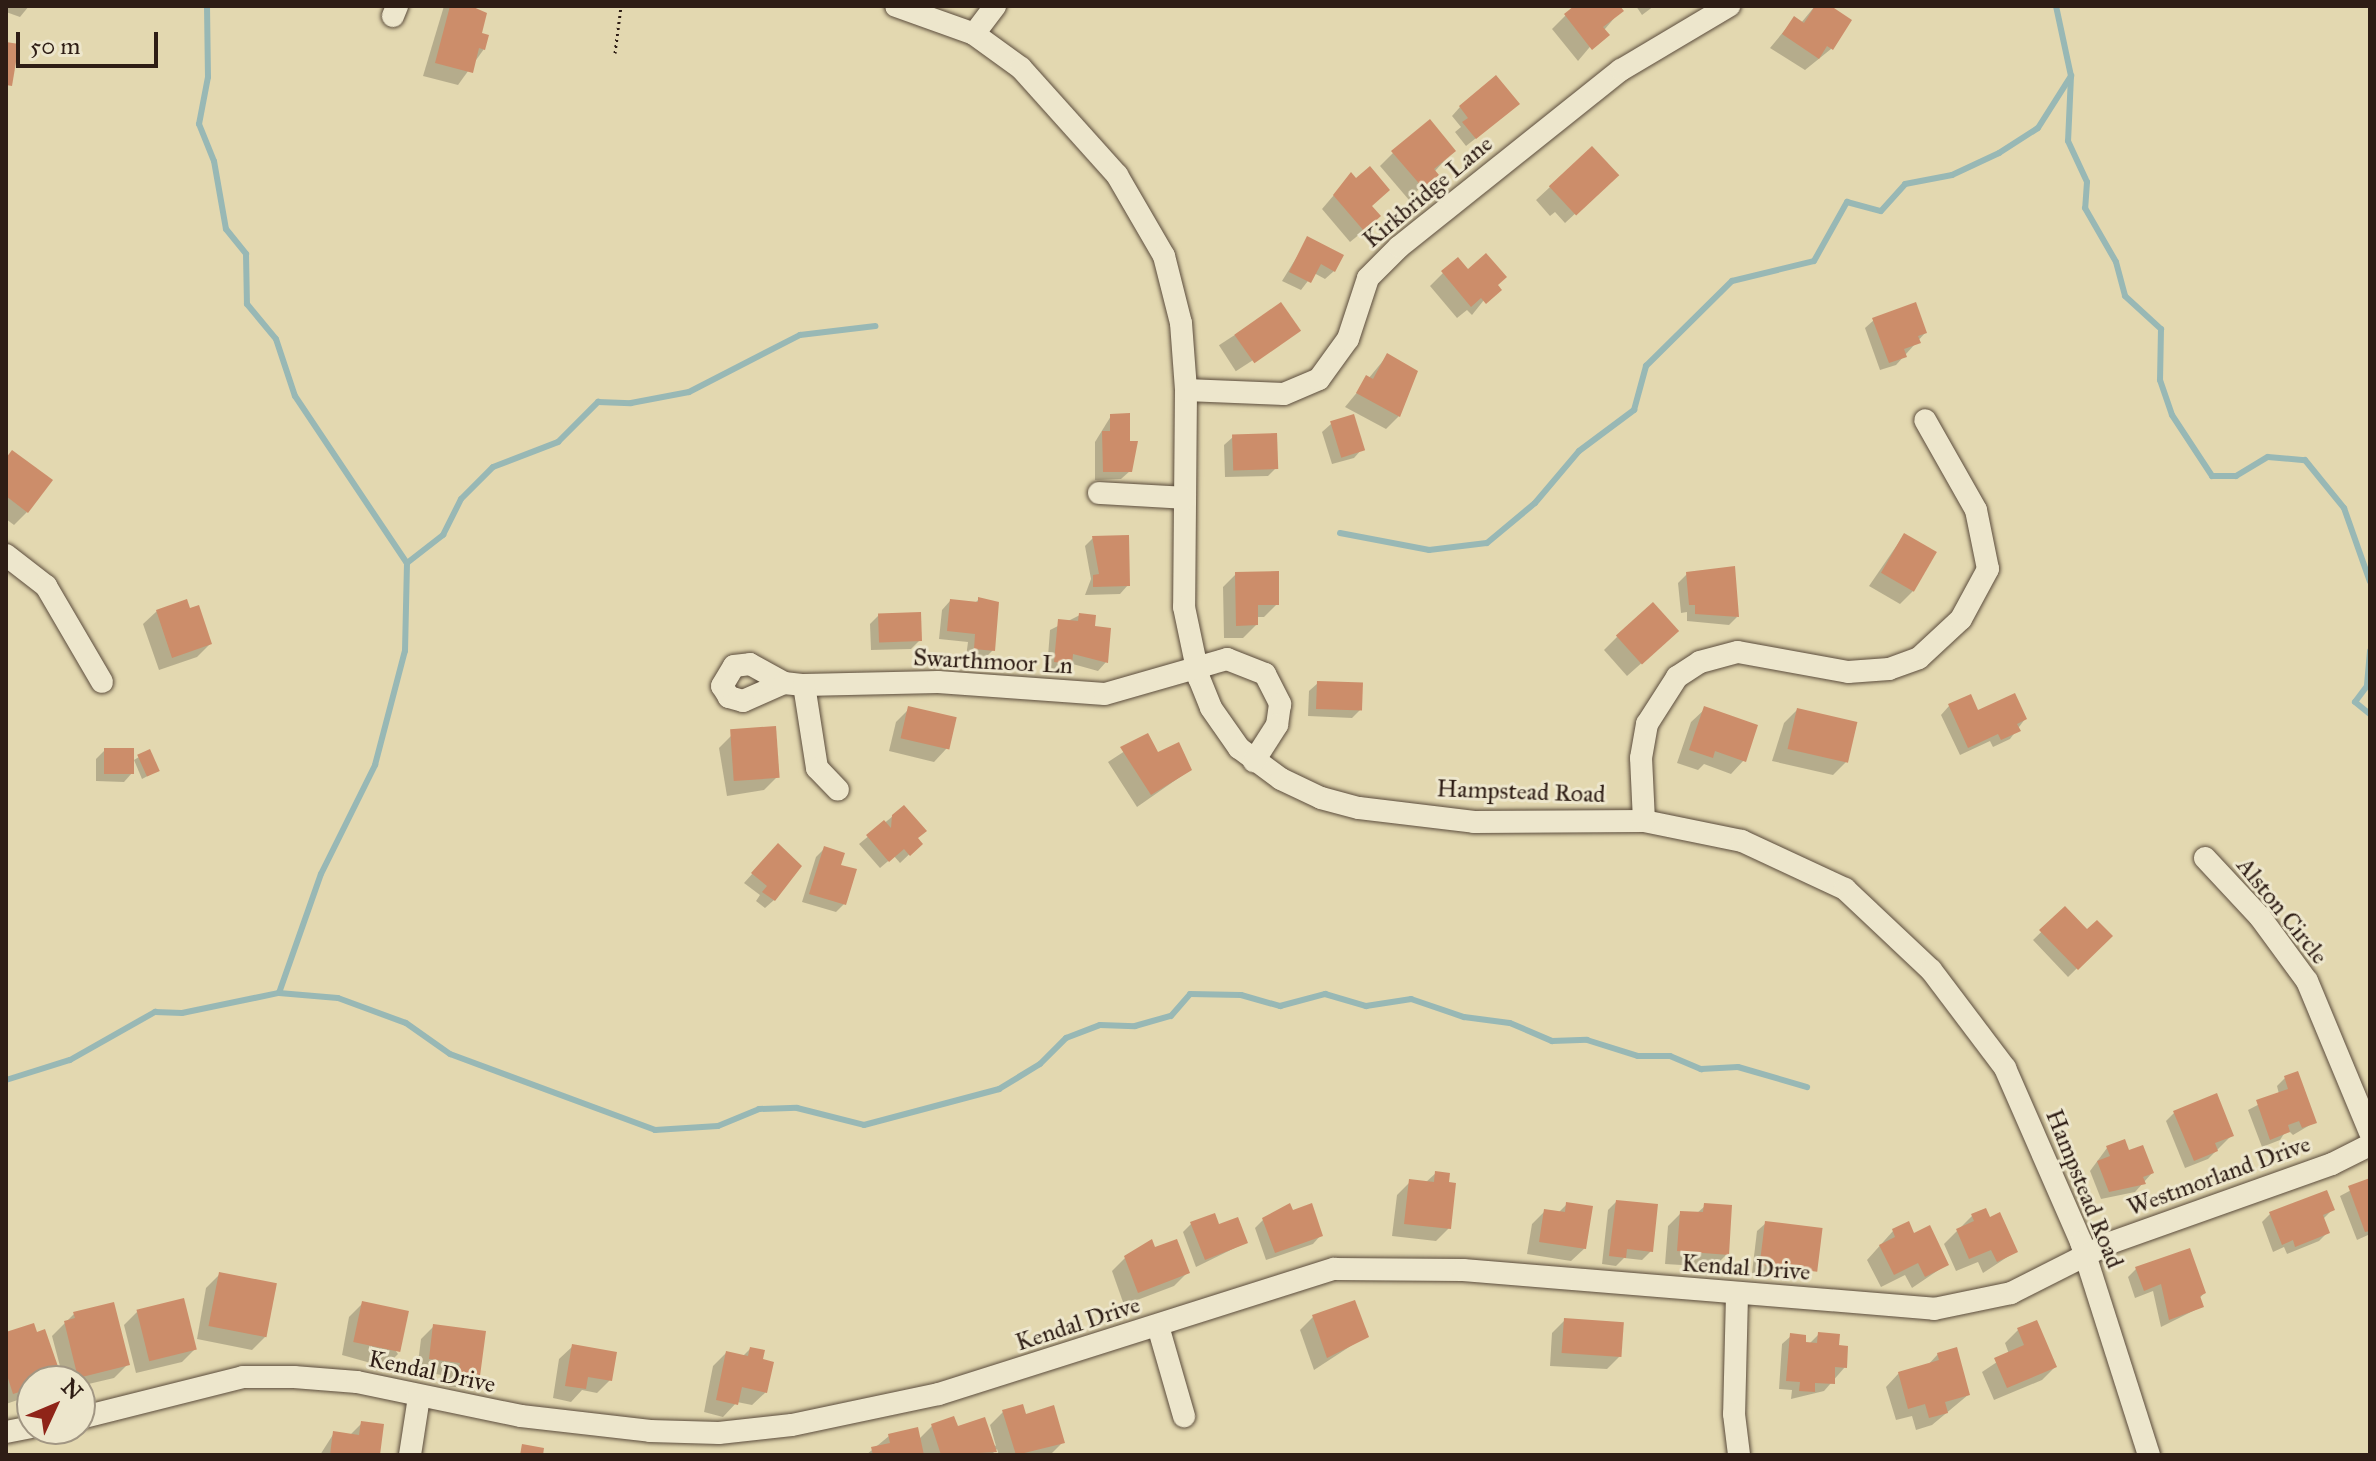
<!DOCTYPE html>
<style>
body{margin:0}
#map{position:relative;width:2376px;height:1461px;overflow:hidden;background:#e3d8b0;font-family:"IM FELL Great Primer",serif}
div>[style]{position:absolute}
.shadow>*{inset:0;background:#0003;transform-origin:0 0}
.stream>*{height:6px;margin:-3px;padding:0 3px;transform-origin:3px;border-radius:3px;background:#98b8b5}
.building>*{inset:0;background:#cc8d6a;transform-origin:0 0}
.path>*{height:3px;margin-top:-1.5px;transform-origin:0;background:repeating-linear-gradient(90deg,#2e1d15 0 2px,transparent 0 6px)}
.roads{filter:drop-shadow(0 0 2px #5b4c3c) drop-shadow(0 0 2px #5b4c3c)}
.minor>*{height:22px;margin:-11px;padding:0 11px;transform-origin:11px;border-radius:11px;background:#ede6cc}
span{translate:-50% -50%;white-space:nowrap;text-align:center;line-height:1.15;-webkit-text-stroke:6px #ede6cc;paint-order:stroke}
.street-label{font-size:24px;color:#2e1d15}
.frame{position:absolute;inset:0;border:8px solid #2e1d15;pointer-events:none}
.north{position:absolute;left:16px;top:1365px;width:80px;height:80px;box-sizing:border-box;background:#ede6cc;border:2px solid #a19683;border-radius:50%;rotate:46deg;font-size:22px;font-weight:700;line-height:32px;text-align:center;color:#2e1d15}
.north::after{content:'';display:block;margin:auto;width:28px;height:36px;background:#8f2418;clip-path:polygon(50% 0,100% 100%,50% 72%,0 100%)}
.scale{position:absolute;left:16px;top:32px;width:142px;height:36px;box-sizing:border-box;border:4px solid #2e1d15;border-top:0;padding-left:10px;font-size:24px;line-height:28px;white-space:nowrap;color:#2e1d15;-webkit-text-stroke:6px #ede6cc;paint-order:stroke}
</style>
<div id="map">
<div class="shadow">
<div style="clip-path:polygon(6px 6px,29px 6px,20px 17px,6px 12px)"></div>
<div style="clip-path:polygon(444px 6px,469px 6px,484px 49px,458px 85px,423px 76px)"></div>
<div style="clip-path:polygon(1575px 6px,1617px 6px,1621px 10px,1578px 61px,1552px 29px)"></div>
<div style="clip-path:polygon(1636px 6px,1654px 6px,1642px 15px)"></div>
<div style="clip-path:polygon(1815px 6px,1827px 6px,1831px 49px,1805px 70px,1770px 48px,1794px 19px,1801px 23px)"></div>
<div style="clip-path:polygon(1460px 107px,1509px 112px,1466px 146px,1455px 132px,1461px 127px,1452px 116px)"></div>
<div style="clip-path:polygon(1592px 148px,1603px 188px,1565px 223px,1555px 212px,1550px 216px,1536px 200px)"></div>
<div style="clip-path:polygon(1453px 151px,1409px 200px,1380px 166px,1393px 153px)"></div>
<div style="clip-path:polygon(1351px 175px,1370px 207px,1366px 229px,1350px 242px,1322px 209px)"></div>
<div style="clip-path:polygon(1308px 239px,1334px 271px,1325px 279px,1314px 273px,1301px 290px,1282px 281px)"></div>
<div style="clip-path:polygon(1468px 272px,1496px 285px,1472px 315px,1467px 310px,1457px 318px,1430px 286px,1443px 273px)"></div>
<div style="left:1281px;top:305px;width:31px;height:74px;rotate:57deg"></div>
<div style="clip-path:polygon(1874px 320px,1925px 333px,1896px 365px,1880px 370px,1865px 328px)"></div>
<div style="clip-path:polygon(1387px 356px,1399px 416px,1386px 429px,1345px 407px)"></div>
<div style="clip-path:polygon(1111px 416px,1128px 443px,1130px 471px,1121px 479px,1095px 480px,1095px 442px)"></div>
<div style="clip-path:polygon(1331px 424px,1362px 449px,1354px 458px,1332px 464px,1322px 432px)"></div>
<div style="clip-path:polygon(1233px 437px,1276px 468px,1268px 476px,1225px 477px,1224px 445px)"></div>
<div style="clip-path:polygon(6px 459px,27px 512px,14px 525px,6px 519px)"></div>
<div style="clip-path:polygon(1904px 535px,1913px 591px,1900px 604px,1869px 586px)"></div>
<div style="clip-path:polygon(1093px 538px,1128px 585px,1120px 594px,1085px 595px,1091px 579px,1085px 546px)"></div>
<div style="clip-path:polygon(1236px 574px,1277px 604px,1264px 617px,1256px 617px,1256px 625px,1243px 638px,1224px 638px,1223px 587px)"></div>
<div style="clip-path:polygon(1687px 574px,1737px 617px,1729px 625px,1687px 621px,1687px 612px,1681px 613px,1678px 583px)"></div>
<div style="clip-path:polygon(979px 599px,993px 650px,984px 659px,966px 657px,968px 642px,939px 639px,942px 610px,950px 601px,974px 604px)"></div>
<div style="clip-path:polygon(157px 611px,210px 644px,197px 657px,159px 670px,143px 624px)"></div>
<div style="clip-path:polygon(879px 615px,920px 640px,911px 649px,871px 650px,870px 624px)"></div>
<div style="clip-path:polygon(1080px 615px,1093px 628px,1106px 662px,1098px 671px,1069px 663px,1061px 671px,1047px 670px,1050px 630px)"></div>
<div style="clip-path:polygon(1617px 637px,1663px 644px,1627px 676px,1604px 650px)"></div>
<div style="clip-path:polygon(1318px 683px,1360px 710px,1352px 718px,1308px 716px,1309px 691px)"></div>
<div style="clip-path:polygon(1949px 706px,1977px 712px,2025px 719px,2010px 739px,1993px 747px,1990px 741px,1960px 755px,1941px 715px)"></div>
<div style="clip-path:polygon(909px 709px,947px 748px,934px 762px,889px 751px,896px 722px)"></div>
<div style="clip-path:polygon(1705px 709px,1744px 760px,1731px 774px,1704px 764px,1698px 770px,1677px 763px,1691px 722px)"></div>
<div style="clip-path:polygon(1797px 710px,1846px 762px,1833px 775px,1772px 761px,1784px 723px)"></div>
<div style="clip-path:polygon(775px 728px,777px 777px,764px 790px,727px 796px,719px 748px,732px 735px)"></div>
<div style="clip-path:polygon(1148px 736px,1157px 755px,1190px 770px,1137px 807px,1108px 762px)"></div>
<div style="clip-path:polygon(105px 750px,132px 773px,124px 782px,96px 781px,96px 759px)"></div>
<div style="clip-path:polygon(149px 751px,157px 771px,142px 779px,134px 760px)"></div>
<div style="clip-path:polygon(893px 816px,920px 844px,900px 863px,894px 856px,880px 868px,859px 844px)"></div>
<div style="clip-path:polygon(824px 849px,838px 866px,844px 904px,836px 912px,802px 902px,816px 857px)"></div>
<div style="clip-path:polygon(770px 854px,774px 900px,765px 908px,756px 901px,760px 895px,744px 883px)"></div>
<div style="clip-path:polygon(2065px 909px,2087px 932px,2110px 936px,2068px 977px,2033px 940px)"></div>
<div style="clip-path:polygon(2285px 1078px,2315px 1122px,2293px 1135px,2287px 1129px,2280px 1140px,2262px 1147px,2248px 1110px,2279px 1094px,2277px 1086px)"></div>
<div style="clip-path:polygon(2175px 1112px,2232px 1135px,2208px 1159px,2185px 1168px,2166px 1121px)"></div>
<div style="clip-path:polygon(2107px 1148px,2128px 1152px,2152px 1173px,2135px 1192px,2101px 1199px,2090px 1171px)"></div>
<div style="clip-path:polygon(1436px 1173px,1449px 1228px,1436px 1241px,1392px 1236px,1397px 1195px,1410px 1182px,1425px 1183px)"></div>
<div style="clip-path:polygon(2370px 1180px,2370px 1241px,2368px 1235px,2357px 1240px,2340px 1196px)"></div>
<div style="clip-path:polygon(1616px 1202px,1651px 1251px,1642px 1260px,1624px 1258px,1616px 1266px,1602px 1264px,1608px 1210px)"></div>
<div style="clip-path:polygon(1567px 1204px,1585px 1248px,1571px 1261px,1527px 1254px,1532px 1224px,1545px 1211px,1558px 1213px)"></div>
<div style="clip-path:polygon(1705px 1206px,1727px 1254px,1714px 1267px,1665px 1264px,1668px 1226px,1681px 1213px,1696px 1214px)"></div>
<div style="clip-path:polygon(2332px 1210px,2323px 1219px,2328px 1232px,2319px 1241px,2287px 1254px,2284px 1247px,2273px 1252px,2262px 1222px,2270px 1214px)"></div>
<div style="clip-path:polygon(1292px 1213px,1321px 1235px,1313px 1244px,1266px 1260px,1255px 1228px,1264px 1219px)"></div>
<div style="clip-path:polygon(1973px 1215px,2015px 1252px,1983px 1273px,1978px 1262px,1956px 1271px,1944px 1244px)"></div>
<div style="clip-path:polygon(1766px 1223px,1816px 1266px,1808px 1274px,1752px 1273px,1757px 1231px)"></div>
<div style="clip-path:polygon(1191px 1224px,1245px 1243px,1196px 1267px,1183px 1232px)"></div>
<div style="clip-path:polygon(1893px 1231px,1914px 1236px,1946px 1265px,1912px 1288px,1905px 1275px,1881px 1287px,1867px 1260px)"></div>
<div style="clip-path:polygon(1154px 1250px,1187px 1273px,1174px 1286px,1124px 1305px,1112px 1271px,1125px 1258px)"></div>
<div style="clip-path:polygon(2136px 1269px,2204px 1293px,2199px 1299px,2201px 1307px,2161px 1327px,2153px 1291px,2135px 1298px,2128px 1277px)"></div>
<div style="clip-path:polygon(220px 1274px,265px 1337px,252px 1350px,197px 1339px,206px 1288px)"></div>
<div style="clip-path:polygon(362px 1304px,398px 1354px,385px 1367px,342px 1355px,349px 1317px)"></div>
<div style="clip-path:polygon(137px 1312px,195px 1349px,182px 1362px,136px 1373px,124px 1325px)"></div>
<div style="clip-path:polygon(74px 1314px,128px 1364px,114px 1378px,80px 1386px,80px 1381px,63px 1381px,62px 1375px,56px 1381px,32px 1381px,32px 1395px,6px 1404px,6px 1334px,61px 1370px,52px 1336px)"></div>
<div style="clip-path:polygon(1313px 1317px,1366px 1336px,1314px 1370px,1300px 1330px)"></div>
<div style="clip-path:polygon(1565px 1320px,1620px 1356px,1607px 1369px,1550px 1366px,1552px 1333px)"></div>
<div style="clip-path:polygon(2036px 1322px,2055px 1367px,2042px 1380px,1994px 1400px,1982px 1372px,2009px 1354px,2005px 1343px,2018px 1330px)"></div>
<div style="clip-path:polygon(434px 1326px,478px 1375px,464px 1388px,446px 1386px,448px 1376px,417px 1371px,421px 1339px)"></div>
<div style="clip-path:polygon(1819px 1334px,1837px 1347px,1845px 1367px,1824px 1391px,1791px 1399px,1792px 1390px,1779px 1389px,1782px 1344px,1791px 1336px,1809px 1344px)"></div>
<div style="clip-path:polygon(573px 1346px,610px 1380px,597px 1393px,582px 1390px,571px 1402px,553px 1398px,559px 1359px)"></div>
<div style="clip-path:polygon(750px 1349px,761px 1361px,766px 1392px,752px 1405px,737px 1402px,723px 1417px,704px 1412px,713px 1366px,726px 1353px,742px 1357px)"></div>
<div style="clip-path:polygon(1938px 1354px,1968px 1395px,1932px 1425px,1916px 1430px,1912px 1416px,1896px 1420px,1886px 1387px,1899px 1373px,1927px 1366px)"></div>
<div style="clip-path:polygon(1003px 1412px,1024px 1416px,1063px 1442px,1050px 1455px,999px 1455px,997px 1449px,991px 1455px,866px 1455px,889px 1436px,918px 1440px,932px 1426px,956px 1429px,996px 1446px,990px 1425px)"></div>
<div style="clip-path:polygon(362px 1423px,378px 1455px,320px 1455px,334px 1433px,350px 1435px)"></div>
</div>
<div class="stream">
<div style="left:207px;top:6px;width:71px;rotate:89.2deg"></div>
<div style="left:208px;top:77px;width:48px;rotate:100.8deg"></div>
<div style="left:199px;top:124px;width:40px;rotate:68deg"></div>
<div style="left:214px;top:161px;width:69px;rotate:80deg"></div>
<div style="left:226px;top:229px;width:32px;rotate:51deg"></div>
<div style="left:246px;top:254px;width:50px;rotate:88.9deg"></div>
<div style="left:247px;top:304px;width:45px;rotate:50.4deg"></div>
<div style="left:276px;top:339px;width:60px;rotate:71.6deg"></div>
<div style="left:295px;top:396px;width:201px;rotate:56.2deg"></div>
<div style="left:2056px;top:6px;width:72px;rotate:77.9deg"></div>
<div style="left:2071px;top:76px;width:65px;rotate:92.6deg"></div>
<div style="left:2068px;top:141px;width:45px;rotate:65.1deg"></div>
<div style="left:2087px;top:182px;width:26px;rotate:94deg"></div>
<div style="left:2085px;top:208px;width:62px;rotate:60.1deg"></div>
<div style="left:2116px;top:262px;width:35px;rotate:75deg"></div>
<div style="left:2125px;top:296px;width:49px;rotate:42.5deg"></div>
<div style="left:2161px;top:329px;width:51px;rotate:91.1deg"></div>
<div style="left:2160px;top:380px;width:37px;rotate:71deg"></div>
<div style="left:2172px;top:415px;width:73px;rotate:56.7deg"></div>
<div style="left:2212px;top:476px;width:24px"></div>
<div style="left:2236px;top:476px;width:37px;rotate:-31deg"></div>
<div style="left:2268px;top:457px;width:37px;rotate:5deg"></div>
<div style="left:2305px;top:460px;width:62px;rotate:50.9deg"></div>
<div style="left:2344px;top:508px;width:78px;rotate:70.6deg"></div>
<div style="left:1340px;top:533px;width:91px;rotate:10.8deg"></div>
<div style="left:1429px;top:550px;width:58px;rotate:-6.9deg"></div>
<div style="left:1487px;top:543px;width:62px;rotate:-39.8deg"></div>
<div style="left:1535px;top:503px;width:68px;rotate:-49.8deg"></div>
<div style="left:1579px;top:451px;width:69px;rotate:-36.7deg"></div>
<div style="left:1634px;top:410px;width:46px;rotate:-74.7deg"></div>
<div style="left:1646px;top:366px;width:121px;rotate:-44.7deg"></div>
<div style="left:1732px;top:281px;width:84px;rotate:-13.7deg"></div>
<div style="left:1814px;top:261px;width:68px;rotate:-60.8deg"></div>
<div style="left:1847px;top:202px;width:35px;rotate:15deg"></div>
<div style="left:1881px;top:211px;width:36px;rotate:-48deg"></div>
<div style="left:1905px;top:184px;width:48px;rotate:-10.8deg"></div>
<div style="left:1952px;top:175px;width:52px;rotate:-25.1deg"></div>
<div style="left:1999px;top:153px;width:46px;rotate:-32.7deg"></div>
<div style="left:2038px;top:128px;width:62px;rotate:-57.6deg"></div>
<div style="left:2370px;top:651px;width:35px;rotate:95deg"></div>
<div style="left:2367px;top:686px;width:20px;rotate:127deg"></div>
<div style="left:2355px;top:702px;width:19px;rotate:39deg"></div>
<div style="left:279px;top:993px;width:126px;rotate:-70.6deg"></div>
<div style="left:321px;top:874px;width:122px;rotate:-63.6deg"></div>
<div style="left:375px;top:765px;width:118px;rotate:-75.3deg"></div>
<div style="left:405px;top:651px;width:88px;rotate:-88.7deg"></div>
<div style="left:407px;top:563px;width:46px;rotate:-37.9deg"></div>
<div style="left:443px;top:535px;width:40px;rotate:-63.4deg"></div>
<div style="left:461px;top:499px;width:45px;rotate:-45deg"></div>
<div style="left:493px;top:467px;width:70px;rotate:-21deg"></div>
<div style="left:558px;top:442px;width:57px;rotate:-45deg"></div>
<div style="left:598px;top:402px;width:33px;rotate:2deg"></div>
<div style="left:631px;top:403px;width:59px;rotate:-10.7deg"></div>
<div style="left:689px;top:392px;width:125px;rotate:-27.2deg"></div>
<div style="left:800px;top:335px;width:76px;rotate:-6.8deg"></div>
<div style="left:6px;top:1080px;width:67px;rotate:-17.4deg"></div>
<div style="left:70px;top:1060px;width:98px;rotate:-29.5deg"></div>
<div style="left:155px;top:1012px;width:27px;rotate:2deg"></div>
<div style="left:182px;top:1013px;width:99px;rotate:-11.7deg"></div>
<div style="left:279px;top:993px;width:59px;rotate:4.8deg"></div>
<div style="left:338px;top:998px;width:72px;rotate:20.2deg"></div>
<div style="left:406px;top:1023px;width:54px;rotate:35.2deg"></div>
<div style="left:450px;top:1054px;width:219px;rotate:20.3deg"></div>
<div style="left:655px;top:1130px;width:63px;rotate:-3.6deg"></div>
<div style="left:718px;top:1126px;width:44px;rotate:-22.5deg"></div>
<div style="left:759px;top:1109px;width:38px;rotate:-2deg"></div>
<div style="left:797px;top:1108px;width:69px;rotate:14.2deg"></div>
<div style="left:864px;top:1125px;width:140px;rotate:-14.9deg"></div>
<div style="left:999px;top:1089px;width:48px;rotate:-31.4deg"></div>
<div style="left:1040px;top:1064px;width:37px;rotate:-45deg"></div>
<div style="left:1066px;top:1038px;width:36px;rotate:-21deg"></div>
<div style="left:1100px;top:1025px;width:35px;rotate:2deg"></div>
<div style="left:1135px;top:1026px;width:37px;rotate:-16deg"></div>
<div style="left:1171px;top:1016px;width:29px;rotate:-49deg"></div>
<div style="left:1190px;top:994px;width:51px;rotate:1.1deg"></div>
<div style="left:1241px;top:995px;width:41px;rotate:15.8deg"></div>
<div style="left:1280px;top:1006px;width:47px;rotate:-14.9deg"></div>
<div style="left:1325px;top:994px;width:43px;rotate:16.3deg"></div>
<div style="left:1366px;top:1006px;width:46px;rotate:-8.8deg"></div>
<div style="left:1411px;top:999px;width:56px;rotate:18.8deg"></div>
<div style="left:1464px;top:1017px;width:46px;rotate:7.4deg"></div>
<div style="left:1510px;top:1023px;width:46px;rotate:23.2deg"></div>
<div style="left:1552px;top:1041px;width:35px;rotate:-2deg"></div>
<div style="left:1587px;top:1040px;width:53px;rotate:17.4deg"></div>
<div style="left:1638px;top:1056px;width:32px"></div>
<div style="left:1670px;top:1056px;width:34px;rotate:23deg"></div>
<div style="left:1701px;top:1069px;width:37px;rotate:-3deg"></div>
<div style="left:1738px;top:1067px;width:72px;rotate:16.2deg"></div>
</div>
<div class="building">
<div style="clip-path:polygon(450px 6px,471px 6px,487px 13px,482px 33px,489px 35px,485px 50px,479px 48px,473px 73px,435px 63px)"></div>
<div style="clip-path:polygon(1574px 6px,1620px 6px,1624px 11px,1603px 27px,1610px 35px,1592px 50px,1564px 14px)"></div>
<div style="clip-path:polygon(1815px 6px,1831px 6px,1852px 20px,1833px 50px,1827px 46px,1819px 59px,1782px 34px,1794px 16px,1804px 23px)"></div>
<div style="clip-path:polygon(6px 42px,19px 44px,12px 86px,6px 85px)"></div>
<div style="clip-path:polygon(1496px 75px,1520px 104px,1476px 139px,1462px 122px,1468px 118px,1459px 106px)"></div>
<div style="clip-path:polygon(1430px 119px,1456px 151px,1434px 169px,1439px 175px,1423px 188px,1391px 151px)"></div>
<div style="left:1592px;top:146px;width:40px;height:59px;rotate:47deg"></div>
<div style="clip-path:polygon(1370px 166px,1390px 190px,1372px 206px,1381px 216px,1364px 231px,1333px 195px,1351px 172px,1356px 178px)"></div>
<div style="clip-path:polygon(1307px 236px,1344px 255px,1335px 272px,1321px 264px,1311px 283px,1289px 272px)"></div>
<div style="clip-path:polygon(1486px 253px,1507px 277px,1498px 285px,1502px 290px,1486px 304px,1481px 298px,1471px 307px,1441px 271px,1458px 257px,1468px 269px)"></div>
<div style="left:1281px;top:302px;width:35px;height:57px;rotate:55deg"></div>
<div style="clip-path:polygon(1916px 302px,1927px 333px,1918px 336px,1921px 343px,1904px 349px,1907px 357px,1889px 363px,1872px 318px)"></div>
<div style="clip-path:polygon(1387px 353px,1418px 371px,1400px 417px,1356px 393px,1366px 375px,1373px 379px)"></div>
<div style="clip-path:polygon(1130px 413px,1130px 441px,1138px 441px,1132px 472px,1103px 472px,1102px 431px,1110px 431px,1110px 414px)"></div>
<div style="left:1354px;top:414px;width:38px;height:25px;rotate:73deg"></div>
<div style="left:1277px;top:433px;width:36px;height:45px;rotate:88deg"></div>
<div style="clip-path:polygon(12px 450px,53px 480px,28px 513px,6px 496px,6px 458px)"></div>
<div style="left:1904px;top:533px;width:38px;height:46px;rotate:30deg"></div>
<div style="clip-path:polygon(1129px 535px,1130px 586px,1093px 587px,1093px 575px,1099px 574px,1092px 536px)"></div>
<div style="clip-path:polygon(1735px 566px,1739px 617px,1695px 614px,1695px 605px,1689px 605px,1686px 572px)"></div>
<div style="clip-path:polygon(1279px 571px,1279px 605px,1258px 605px,1258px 625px,1236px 626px,1235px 572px)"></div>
<div style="clip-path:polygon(978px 597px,999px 602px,995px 651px,974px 649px,975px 634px,947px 631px,950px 599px,978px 602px)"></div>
<div style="clip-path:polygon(187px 599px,190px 608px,199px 605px,212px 644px,172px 658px,156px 610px)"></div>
<div style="left:1653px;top:602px;width:39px;height:50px;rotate:48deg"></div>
<div style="left:921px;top:612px;width:29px;height:43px;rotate:88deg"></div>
<div style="clip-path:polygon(1079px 613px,1096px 615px,1095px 626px,1111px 628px,1108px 663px,1073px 654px,1072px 664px,1054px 662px,1058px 619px,1078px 621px)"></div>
<div style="left:1317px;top:681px;width:46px;height:28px;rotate:2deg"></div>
<div style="clip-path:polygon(2015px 693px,2027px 719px,2017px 724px,2021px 731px,2001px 740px,1998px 734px,1968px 748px,1948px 704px,1971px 694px,1978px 710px)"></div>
<div style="left:908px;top:706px;width:50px;height:33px;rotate:13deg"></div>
<div style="clip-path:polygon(1704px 706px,1758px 725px,1746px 762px,1715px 751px,1713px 758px,1689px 750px)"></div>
<div style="left:1797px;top:708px;width:62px;height:42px;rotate:13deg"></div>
<div style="left:776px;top:726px;width:52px;height:46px;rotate:86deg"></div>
<div style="clip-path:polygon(1148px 733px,1158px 752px,1179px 742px,1192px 770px,1151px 795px,1120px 747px)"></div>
<div style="left:104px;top:748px;width:30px;height:26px"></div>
<div style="left:150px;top:749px;width:24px;height:14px;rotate:66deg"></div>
<div style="clip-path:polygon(904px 805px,927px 831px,918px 838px,923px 844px,910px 856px,904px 849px,889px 862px,866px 835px,884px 820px,891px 828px,892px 815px)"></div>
<div style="clip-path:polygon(778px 843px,802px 866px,775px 901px,762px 892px,767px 886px,751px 873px)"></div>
<div style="clip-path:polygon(824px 846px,845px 853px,841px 865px,857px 869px,846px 905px,809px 894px)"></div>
<div style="clip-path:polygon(2065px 906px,2087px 929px,2097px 920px,2113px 936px,2078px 970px,2039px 930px)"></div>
<div style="clip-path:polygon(2298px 1071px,2317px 1123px,2302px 1128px,2299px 1121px,2288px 1125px,2290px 1132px,2270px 1140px,2256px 1100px,2288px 1089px,2284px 1076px)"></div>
<div style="clip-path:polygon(2217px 1093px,2234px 1136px,2215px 1143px,2218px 1151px,2194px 1161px,2173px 1111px)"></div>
<div style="clip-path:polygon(2125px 1139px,2129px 1150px,2143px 1145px,2154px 1173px,2143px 1177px,2146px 1184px,2109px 1192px,2097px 1161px,2110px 1156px,2106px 1146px)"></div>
<div style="clip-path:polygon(1435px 1171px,1450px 1173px,1449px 1182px,1456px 1183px,1451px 1229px,1404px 1224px,1409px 1179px,1434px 1182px)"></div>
<div style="clip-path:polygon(2370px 1178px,2370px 1231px,2365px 1232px,2348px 1186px)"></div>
<div style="clip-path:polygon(2327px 1190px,2335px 1210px,2323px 1215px,2330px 1233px,2295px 1247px,2293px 1240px,2282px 1245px,2269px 1212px)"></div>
<div style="clip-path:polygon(1616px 1200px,1658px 1204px,1653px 1252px,1627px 1249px,1626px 1258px,1609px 1256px)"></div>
<div style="clip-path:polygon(1566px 1202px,1593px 1206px,1586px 1249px,1539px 1242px,1544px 1209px,1565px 1212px)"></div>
<div style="clip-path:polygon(1290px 1203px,1293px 1210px,1312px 1203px,1323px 1236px,1275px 1253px,1262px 1218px)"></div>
<div style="clip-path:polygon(1704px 1203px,1732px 1205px,1729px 1255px,1677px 1251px,1680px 1211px,1703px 1212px)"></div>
<div style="clip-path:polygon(1986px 1208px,1990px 1217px,2000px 1212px,2018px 1252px,1997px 1262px,1991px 1250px,1969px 1259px,1956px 1229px,1974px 1221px,1971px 1214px)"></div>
<div style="clip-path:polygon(1215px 1213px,1219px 1224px,1238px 1217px,1248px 1243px,1205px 1260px,1190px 1222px)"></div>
<div style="left:1765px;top:1221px;width:58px;height:44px;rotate:7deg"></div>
<div style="clip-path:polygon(1909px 1221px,1914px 1233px,1930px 1225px,1949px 1265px,1925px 1277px,1918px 1263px,1894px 1275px,1879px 1245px,1895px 1237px,1892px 1229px)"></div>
<div style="clip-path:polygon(1152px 1239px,1155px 1247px,1177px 1239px,1190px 1273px,1138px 1293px,1124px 1256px)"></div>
<div style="clip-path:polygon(2190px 1248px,2206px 1293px,2200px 1296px,2204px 1307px,2169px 1320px,2161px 1284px,2144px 1291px,2135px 1267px)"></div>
<div style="left:219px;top:1272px;width:59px;height:55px;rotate:11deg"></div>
<div style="left:184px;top:1298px;width:53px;height:49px;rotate:76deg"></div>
<div style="clip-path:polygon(1355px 1300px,1369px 1337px,1327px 1358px,1312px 1315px)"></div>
<div style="left:362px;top:1301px;width:48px;height:42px;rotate:12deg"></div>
<div style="clip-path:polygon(114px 1302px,130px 1365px,78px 1378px,64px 1321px,75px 1318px,73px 1312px)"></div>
<div style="left:1564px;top:1318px;width:60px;height:35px;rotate:4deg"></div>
<div style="clip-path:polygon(2037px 1320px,2057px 1367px,2007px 1388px,1994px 1358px,2024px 1345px,2017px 1328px)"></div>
<div style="clip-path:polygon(34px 1323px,37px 1332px,45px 1329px,62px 1378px,32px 1381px,32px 1388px,13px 1394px,6px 1372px,6px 1332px)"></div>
<div style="clip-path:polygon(433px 1324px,486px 1331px,480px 1376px,458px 1373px,460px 1363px,429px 1359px)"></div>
<div style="clip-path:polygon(1818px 1332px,1840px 1334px,1839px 1345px,1848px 1346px,1847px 1368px,1835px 1367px,1835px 1384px,1815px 1383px,1815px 1392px,1799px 1391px,1800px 1382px,1786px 1381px,1790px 1333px,1806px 1335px,1806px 1342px,1817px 1343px)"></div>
<div style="clip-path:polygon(572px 1344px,617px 1352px,612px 1381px,588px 1377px,586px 1389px,565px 1386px)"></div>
<div style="clip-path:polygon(750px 1347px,765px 1350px,763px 1359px,774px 1362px,767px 1393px,742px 1387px,738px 1405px,716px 1400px,726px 1351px,748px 1356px)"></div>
<div style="clip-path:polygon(1957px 1347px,1970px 1395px,1945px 1402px,1948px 1413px,1929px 1418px,1925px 1404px,1908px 1409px,1898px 1372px,1939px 1360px,1937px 1353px)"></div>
<div style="clip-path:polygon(1023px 1404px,1026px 1414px,1054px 1405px,1065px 1443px,1016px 1455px,1002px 1410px)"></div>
<div style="clip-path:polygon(954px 1416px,958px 1426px,985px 1417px,997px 1452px,941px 1455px,931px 1424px)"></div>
<div style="clip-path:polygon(361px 1421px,384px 1424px,380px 1455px,330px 1455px,333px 1431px,359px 1435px)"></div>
<div style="clip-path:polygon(918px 1427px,924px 1455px,873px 1455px,871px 1447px,890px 1443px,888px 1434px)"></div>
<div style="clip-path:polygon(522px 1444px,544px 1448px,543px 1455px,520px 1455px)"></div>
</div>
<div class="path">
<div style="left:615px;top:53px;width:47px;rotate:-82.7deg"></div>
</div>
<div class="roads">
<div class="minor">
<div style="left:896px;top:6px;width:83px;rotate:19.7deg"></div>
<div style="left:974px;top:34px;width:58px;rotate:35.9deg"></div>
<div style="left:1021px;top:68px;width:144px;rotate:48.1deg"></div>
<div style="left:1117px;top:175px;width:94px;rotate:59.9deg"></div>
<div style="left:1164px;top:256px;width:69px;rotate:75.8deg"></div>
<div style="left:1181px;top:323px;width:67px;rotate:85.7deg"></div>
<div style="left:1186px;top:390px;width:217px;rotate:90.5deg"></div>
<div style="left:1184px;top:607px;width:73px;rotate:78.1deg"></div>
<div style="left:1199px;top:678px;width:32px;rotate:68deg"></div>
<div style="left:1211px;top:708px;width:49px;rotate:55deg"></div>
<div style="left:1239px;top:748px;width:52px;rotate:36.4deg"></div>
<div style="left:1281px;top:779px;width:44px;rotate:25.4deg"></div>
<div style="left:1321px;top:798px;width:39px;rotate:15deg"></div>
<div style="left:1359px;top:808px;width:116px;rotate:6.9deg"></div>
<div style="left:1474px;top:822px;width:170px;rotate:-0.3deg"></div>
<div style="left:1644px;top:821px;width:100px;rotate:11.5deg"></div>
<div style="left:1742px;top:841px;width:114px;rotate:25deg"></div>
<div style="left:1845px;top:889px;width:118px;rotate:43.3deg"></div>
<div style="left:1931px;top:970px;width:123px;rotate:52.9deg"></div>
<div style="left:2005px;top:1068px;width:190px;rotate:66.4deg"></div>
<div style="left:2081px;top:1242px;width:224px;rotate:72.3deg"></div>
<div style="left:393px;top:16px;width:11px;rotate:-68deg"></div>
<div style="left:974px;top:34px;width:35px;rotate:-53deg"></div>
<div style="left:1186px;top:390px;width:98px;rotate:2.3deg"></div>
<div style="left:1284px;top:394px;width:38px;rotate:-23deg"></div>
<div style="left:1319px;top:379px;width:49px;rotate:-54.1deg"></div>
<div style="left:1348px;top:339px;width:64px;rotate:-71.8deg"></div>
<div style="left:1368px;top:278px;width:44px;rotate:-45deg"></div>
<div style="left:1399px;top:247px;width:284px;rotate:-38.6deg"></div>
<div style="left:1621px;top:70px;width:126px;rotate:-30.7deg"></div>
<div style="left:1099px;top:493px;width:86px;rotate:3.3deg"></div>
<div style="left:6px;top:555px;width:51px;rotate:37.8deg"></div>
<div style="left:46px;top:586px;width:111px;rotate:59.7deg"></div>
<div style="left:784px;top:683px;width:45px;rotate:156.3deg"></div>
<div style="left:743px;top:701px;width:15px;rotate:-164deg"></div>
<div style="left:729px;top:697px;width:13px;rotate:-122deg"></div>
<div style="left:722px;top:686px;width:23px;rotate:-59deg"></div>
<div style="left:734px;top:666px;width:16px;rotate:-7deg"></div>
<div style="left:750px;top:664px;width:39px;rotate:29deg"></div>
<div style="left:784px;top:683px;width:20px;rotate:6deg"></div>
<div style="left:804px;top:685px;width:134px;rotate:-1.3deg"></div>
<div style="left:938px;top:682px;width:167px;rotate:4.1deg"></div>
<div style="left:1105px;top:694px;width:127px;rotate:-16deg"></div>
<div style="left:1227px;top:659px;width:41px;rotate:21.5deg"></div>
<div style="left:1265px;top:674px;width:34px;rotate:63deg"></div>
<div style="left:1280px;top:704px;width:21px;rotate:98deg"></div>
<div style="left:1277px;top:725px;width:43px;rotate:122.6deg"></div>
<div style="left:804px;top:685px;width:84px;rotate:81.1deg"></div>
<div style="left:817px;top:768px;width:30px;rotate:46deg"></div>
<div style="left:1644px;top:821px;width:63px;rotate:-92.7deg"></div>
<div style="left:1641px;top:758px;width:35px;rotate:-80deg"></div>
<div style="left:1647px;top:724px;width:56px;rotate:-57.4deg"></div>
<div style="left:1677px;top:677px;width:27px;rotate:-33deg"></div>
<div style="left:1700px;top:662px;width:39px;rotate:-15deg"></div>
<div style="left:1738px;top:652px;width:112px;rotate:10.3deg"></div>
<div style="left:1848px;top:672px;width:41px;rotate:-4.2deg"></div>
<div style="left:1889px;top:669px;width:32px;rotate:-20deg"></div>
<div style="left:1919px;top:658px;width:57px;rotate:-42.9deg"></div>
<div style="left:1961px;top:619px;width:57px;rotate:-61.6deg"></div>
<div style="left:1988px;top:569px;width:60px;rotate:-101.5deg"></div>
<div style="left:1976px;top:510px;width:103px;rotate:-119.5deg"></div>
<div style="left:2205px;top:858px;width:81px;rotate:47deg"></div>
<div style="left:2260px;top:917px;width:79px;rotate:53.7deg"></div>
<div style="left:2307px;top:981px;width:164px;rotate:67.4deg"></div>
<div style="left:1737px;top:1295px;width:119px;rotate:91.4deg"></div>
<div style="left:1734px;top:1414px;width:41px;rotate:83deg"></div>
<div style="left:1158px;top:1326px;width:94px;rotate:73.9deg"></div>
<div style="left:80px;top:1418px;width:168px;rotate:-14.1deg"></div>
<div style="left:243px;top:1377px;width:51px"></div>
<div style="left:294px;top:1377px;width:63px;rotate:4.5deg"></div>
<div style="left:357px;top:1382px;width:167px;rotate:11.7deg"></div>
<div style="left:521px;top:1416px;width:130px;rotate:6.6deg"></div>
<div style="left:650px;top:1431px;width:69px;rotate:1.7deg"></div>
<div style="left:719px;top:1433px;width:73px;rotate:-6.3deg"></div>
<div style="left:792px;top:1425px;width:150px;rotate:-11.9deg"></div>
<div style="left:939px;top:1394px;width:414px;rotate:-17.6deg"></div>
<div style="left:1334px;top:1269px;width:129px;rotate:0.4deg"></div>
<div style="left:1463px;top:1270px;width:473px;rotate:4.7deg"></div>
<div style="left:1934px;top:1309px;width:79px;rotate:-11.7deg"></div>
<div style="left:2011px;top:1293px;width:111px;rotate:-26.8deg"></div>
<div style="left:2110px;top:1243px;width:236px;rotate:-19.6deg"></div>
<div style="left:2332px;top:1164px;width:42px;rotate:-26.6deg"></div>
<div style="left:6px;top:1432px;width:26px;rotate:-11deg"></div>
<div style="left:410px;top:1455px;width:59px;rotate:-81.2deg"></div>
</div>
</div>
<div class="street-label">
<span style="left:1428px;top:192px;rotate:-40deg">Kirkbridge Lane</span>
<span style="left:993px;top:662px;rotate:3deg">Swarthmoor Ln</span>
<span style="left:1521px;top:792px;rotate:2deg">Hampstead Road</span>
<span style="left:2282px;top:911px;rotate:51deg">Alston Circle</span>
<span style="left:2219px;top:1176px;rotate:-20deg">Westmorland Drive</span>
<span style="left:2084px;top:1189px;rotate:68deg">Hampstead Road</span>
<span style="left:1746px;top:1268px;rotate:4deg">Kendal Drive</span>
<span style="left:1078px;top:1324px;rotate:-18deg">Kendal Drive</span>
<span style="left:432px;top:1372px;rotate:12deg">Kendal Drive</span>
</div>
<div class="frame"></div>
<div class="north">N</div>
<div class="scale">50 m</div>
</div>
